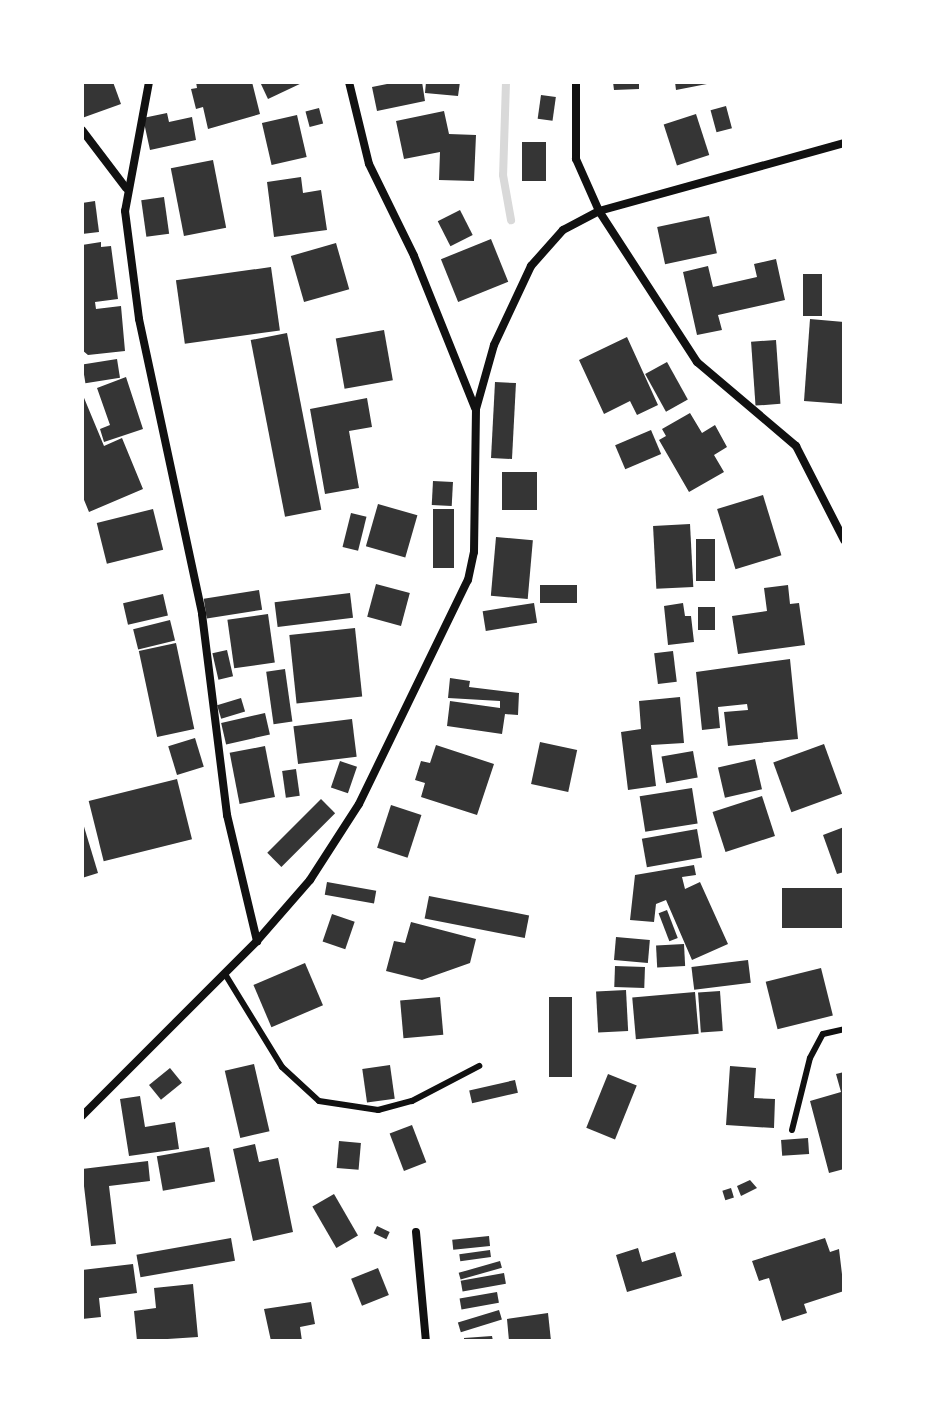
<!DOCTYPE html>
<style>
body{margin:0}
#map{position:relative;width:926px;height:1423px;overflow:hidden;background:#fff;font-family:"Open Sans",sans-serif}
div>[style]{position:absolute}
.stream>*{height:8px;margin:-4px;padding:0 4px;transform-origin:4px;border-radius:4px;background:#d9d9d9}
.building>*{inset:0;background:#353535;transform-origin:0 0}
.service>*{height:6px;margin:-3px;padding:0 3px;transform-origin:3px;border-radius:3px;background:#111}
.minor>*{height:8px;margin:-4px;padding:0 4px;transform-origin:4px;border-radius:4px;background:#111}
span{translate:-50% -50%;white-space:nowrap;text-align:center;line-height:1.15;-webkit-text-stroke:6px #fff;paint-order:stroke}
.frame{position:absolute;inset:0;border:84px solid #fff;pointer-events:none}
</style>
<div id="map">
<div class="stream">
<div style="left:506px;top:82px;width:93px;rotate:91.8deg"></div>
<div style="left:503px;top:175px;width:46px;rotate:79.9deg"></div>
</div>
<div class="building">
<div style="clip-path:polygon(82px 82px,113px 82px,121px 104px,82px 118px)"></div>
<div style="clip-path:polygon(196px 82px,252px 82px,260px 114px,208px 129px,203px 107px,196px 109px,191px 89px,197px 88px)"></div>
<div style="clip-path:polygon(260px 82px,304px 82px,268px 99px)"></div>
<div style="clip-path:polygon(397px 82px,422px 82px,425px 101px,377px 111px,372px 87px)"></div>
<div style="clip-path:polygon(426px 82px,460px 82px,458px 96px,425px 93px)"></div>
<div style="clip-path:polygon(613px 82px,639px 82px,639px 89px,614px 90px)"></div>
<div style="clip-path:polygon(675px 82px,712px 82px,712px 83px,676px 90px)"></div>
<div style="left:541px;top:95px;width:15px;height:24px;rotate:8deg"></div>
<div style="left:726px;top:106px;width:23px;height:16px;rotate:75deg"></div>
<div style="left:319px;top:108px;width:16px;height:14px;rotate:75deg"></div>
<div style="clip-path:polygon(444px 111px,449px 134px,476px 135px,474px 181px,439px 180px,440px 152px,404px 159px,396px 121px)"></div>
<div style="clip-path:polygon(167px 113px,169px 122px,192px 117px,196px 140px,150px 150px,143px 118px)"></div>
<div style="left:696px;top:114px;width:43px;height:34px;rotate:72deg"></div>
<div style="left:297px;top:115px;width:43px;height:36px;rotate:77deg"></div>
<div style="left:546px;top:142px;width:39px;height:24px;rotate:90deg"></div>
<div style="left:213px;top:160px;width:69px;height:43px;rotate:79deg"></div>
<div style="clip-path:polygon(301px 177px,303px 193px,321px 190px,327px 230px,274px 237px,267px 182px)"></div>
<div style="left:164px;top:197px;width:37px;height:23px;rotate:82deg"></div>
<div style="clip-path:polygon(95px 201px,99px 232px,82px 234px,82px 203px)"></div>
<div style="left:460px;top:210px;width:28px;height:25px;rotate:63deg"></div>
<div style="left:709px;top:216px;width:38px;height:53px;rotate:78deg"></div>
<div style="left:491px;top:239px;width:46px;height:54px;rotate:68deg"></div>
<div style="clip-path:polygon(101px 242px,101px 247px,111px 246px,118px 299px,95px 302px,96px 309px,121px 306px,125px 351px,88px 355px,82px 350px,82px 245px)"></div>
<div style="left:336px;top:243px;width:48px;height:47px;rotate:74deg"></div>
<div style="clip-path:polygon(776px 259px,785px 300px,718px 315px,722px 330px,697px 335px,683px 272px,708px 266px,713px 287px,757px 277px,754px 264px)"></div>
<div style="left:271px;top:267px;width:64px;height:96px;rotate:82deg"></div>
<div style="left:803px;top:274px;width:19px;height:42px"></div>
<div style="clip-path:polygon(810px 319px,844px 322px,844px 404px,804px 401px)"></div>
<div style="left:384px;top:330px;width:51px;height:49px;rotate:80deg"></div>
<div style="left:287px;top:333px;width:180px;height:37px;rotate:79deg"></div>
<div style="clip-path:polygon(627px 337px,658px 405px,637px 415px,630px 401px,604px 414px,579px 360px)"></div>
<div style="left:776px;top:340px;width:64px;height:25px;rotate:86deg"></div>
<div style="left:117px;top:359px;width:19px;height:35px;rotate:81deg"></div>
<div style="left:667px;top:362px;width:43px;height:25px;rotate:61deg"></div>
<div style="clip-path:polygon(126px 377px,143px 429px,104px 442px,100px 429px,110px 425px,97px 388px)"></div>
<div style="left:495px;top:382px;width:21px;height:76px;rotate:3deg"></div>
<div style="clip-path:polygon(82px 393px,104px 446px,122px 438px,143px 489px,89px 512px,82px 495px)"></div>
<div style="clip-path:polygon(367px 398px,372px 427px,349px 431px,359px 488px,325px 494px,310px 409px)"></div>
<div style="clip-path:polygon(690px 413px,702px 433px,715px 425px,727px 447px,714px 455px,724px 472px,689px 492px,659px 440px,666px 436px,662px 429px)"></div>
<div style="left:651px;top:430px;width:26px;height:39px;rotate:67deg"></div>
<div style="left:502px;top:472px;width:35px;height:38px"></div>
<div style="left:433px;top:481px;width:20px;height:24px;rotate:3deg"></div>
<div style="left:763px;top:495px;width:63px;height:48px;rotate:73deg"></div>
<div style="left:378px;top:504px;width:41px;height:44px;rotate:16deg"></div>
<div style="left:153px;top:509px;width:42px;height:58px;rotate:76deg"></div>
<div style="left:433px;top:509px;width:21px;height:59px"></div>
<div style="left:351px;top:513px;width:16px;height:35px;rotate:14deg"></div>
<div style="left:690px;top:524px;width:63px;height:37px;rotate:87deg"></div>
<div style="left:496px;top:537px;width:37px;height:59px;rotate:5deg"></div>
<div style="left:696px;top:539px;width:19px;height:42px"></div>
<div style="left:376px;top:584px;width:35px;height:34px;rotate:15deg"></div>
<div style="left:540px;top:585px;width:37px;height:18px"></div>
<div style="clip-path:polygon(788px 585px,790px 604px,799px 603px,805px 645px,738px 654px,732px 616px,767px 611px,764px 588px)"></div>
<div style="left:259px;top:590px;width:20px;height:56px;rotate:81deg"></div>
<div style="left:350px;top:593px;width:25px;height:76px;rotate:83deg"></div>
<div style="left:163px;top:594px;width:22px;height:41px;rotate:77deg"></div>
<div style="left:534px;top:603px;width:20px;height:52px;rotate:81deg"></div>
<div style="clip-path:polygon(683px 603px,685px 616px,691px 616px,694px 642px,668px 645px,664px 606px)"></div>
<div style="left:698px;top:607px;width:17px;height:23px"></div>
<div style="left:268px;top:614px;width:49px;height:41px;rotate:82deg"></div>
<div style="left:170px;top:620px;width:21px;height:38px;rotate:76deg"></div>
<div style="left:355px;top:628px;width:69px;height:66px;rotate:84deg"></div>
<div style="left:176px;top:643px;width:88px;height:38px;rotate:78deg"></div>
<div style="left:227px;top:650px;width:27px;height:15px;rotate:77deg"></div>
<div style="left:673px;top:651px;width:31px;height:19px;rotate:83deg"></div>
<div style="clip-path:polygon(790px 659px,798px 739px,728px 746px,724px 712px,748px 710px,747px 704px,718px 707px,720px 728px,702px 730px,696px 672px)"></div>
<div style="left:285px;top:669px;width:53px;height:19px;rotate:82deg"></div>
<div style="clip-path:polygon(450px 678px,470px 681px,469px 687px,519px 693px,518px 715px,505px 714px,502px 734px,447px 726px,450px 701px,500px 708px,500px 701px,448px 698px)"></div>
<div style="clip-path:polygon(680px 697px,684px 743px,651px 745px,656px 786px,628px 790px,621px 732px,641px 729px,639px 701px)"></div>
<div style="left:241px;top:698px;width:14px;height:25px;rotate:73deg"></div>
<div style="left:265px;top:713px;width:22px;height:45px;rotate:77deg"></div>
<div style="left:352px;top:719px;width:38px;height:59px;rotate:83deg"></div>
<div style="left:195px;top:738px;width:30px;height:28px;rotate:73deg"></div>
<div style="left:540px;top:742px;width:38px;height:43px;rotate:12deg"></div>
<div style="left:824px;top:744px;width:53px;height:54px;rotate:70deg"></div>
<div style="clip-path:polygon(436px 745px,494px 764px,477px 815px,421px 797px,425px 783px,415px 780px,421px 761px,430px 763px)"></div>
<div style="left:265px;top:746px;width:52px;height:36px;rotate:79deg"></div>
<div style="left:693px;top:751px;width:27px;height:32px;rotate:80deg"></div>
<div style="left:755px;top:759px;width:31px;height:38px;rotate:77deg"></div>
<div style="left:340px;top:761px;width:18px;height:28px;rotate:19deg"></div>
<div style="left:296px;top:769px;width:27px;height:14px;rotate:82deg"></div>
<div style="left:177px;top:779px;width:62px;height:91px;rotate:76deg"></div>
<div style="left:692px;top:788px;width:36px;height:53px;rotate:81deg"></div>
<div style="left:762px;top:796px;width:42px;height:52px;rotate:72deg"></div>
<div style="left:321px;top:799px;width:20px;height:76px;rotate:45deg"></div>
<div style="left:391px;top:805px;width:32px;height:45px;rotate:18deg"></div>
<div style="clip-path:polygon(82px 820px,98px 873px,82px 878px)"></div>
<div style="clip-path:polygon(844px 827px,844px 872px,837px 874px,823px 835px)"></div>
<div style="left:697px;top:829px;width:29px;height:56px;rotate:80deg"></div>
<div style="clip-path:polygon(694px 865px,696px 875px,682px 877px,685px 889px,700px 882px,728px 944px,692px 960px,666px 900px,656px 904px,654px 922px,630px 920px,635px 875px)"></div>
<div style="left:327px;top:882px;width:50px;height:13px;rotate:10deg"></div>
<div style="left:844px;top:888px;width:40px;height:62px;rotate:90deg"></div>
<div style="left:429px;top:896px;width:102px;height:23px;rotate:11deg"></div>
<div style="left:667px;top:910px;width:30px;height:9px;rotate:69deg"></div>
<div style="left:332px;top:914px;width:24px;height:29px;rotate:19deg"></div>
<div style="clip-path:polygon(411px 922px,476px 939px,470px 963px,422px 980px,386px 971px,394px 941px,405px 943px)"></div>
<div style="left:616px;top:937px;width:34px;height:23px;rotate:5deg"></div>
<div style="left:684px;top:944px;width:22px;height:28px;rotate:87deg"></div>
<div style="left:748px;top:960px;width:23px;height:57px;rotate:83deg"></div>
<div style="left:305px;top:963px;width:46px;height:56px;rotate:67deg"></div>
<div style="left:615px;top:966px;width:30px;height:21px;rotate:2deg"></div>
<div style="left:821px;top:968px;width:49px;height:57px;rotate:76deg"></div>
<div style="left:626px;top:990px;width:41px;height:30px;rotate:87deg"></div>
<div style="left:720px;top:991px;width:40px;height:22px;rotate:86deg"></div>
<div style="left:695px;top:992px;width:42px;height:63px;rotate:85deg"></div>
<div style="left:440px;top:997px;width:38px;height:40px;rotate:85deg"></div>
<div style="left:549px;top:997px;width:23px;height:80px"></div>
<div style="left:254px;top:1064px;width:69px;height:30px;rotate:77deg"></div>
<div style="left:390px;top:1065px;width:34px;height:28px;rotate:82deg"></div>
<div style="clip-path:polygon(730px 1066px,756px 1068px,754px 1098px,775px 1099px,774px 1128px,726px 1125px)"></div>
<div style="left:170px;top:1068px;width:19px;height:27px;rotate:51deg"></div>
<div style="clip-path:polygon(844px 1072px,844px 1169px,829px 1173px,810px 1101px,841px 1092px,836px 1074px)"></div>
<div style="left:608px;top:1074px;width:31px;height:58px;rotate:22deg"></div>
<div style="left:515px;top:1080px;width:13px;height:47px;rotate:77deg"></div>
<div style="clip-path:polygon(140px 1096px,145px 1127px,175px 1122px,179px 1149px,129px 1156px,120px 1099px)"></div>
<div style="left:412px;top:1125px;width:40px;height:24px;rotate:69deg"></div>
<div style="left:808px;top:1138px;width:16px;height:27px;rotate:86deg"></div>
<div style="left:339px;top:1141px;width:22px;height:27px;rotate:5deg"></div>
<div style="clip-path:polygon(255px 1144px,259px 1162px,278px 1158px,293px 1232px,253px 1241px,233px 1149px)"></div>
<div style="left:209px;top:1147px;width:35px;height:53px;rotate:80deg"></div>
<div style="clip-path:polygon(148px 1161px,150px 1181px,109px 1186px,116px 1244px,91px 1246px,82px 1169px)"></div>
<div style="clip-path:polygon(750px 1180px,757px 1188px,741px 1196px,737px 1186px)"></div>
<div style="left:731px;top:1188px;width:10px;height:9px;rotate:73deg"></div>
<div style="left:334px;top:1194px;width:48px;height:25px;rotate:60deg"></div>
<div style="left:377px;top:1226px;width:14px;height:8px;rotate:25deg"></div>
<div style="left:489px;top:1236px;width:10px;height:37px;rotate:84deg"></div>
<div style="left:231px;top:1238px;width:23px;height:96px;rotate:80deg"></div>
<div style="clip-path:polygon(825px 1238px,830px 1252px,839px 1249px,844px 1291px,804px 1304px,807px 1313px,782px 1321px,769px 1278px,759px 1281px,752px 1261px)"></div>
<div style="clip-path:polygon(638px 1248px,642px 1262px,675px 1252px,682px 1276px,627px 1292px,616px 1255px)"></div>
<div style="left:490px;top:1250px;width:7px;height:31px;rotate:82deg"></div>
<div style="left:500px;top:1261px;width:7px;height:43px;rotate:74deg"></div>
<div style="clip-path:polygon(133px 1264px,137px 1293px,99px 1298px,101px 1317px,82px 1319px,82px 1270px)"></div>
<div style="left:378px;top:1268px;width:29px;height:29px;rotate:68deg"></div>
<div style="left:504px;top:1273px;width:11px;height:44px;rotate:80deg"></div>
<div style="clip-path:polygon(193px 1284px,198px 1337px,137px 1341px,134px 1311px,156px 1308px,154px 1288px)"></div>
<div style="left:497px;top:1292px;width:11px;height:38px;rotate:80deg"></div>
<div style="clip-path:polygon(311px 1302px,315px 1324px,300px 1327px,302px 1341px,271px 1341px,264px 1309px)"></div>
<div style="left:499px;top:1310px;width:10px;height:43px;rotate:73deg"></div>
<div style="clip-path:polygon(548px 1313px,551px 1341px,509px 1341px,507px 1319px)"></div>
<div style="clip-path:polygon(492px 1336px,493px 1341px,464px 1341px,464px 1338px)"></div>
</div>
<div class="service">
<div style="left:225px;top:974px;width:109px;rotate:58.5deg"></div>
<div style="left:282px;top:1067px;width:50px;rotate:42.6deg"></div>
<div style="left:319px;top:1101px;width:60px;rotate:8.7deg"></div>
<div style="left:378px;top:1110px;width:35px;rotate:-15deg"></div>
<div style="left:412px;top:1101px;width:76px;rotate:-27.6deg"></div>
<div style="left:792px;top:1130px;width:74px;rotate:-76deg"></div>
<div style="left:810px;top:1058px;width:27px;rotate:-62deg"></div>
<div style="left:823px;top:1034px;width:22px;rotate:-13deg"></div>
</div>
<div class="minor">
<div style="left:149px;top:82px;width:131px;rotate:100.5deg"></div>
<div style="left:125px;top:211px;width:109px;rotate:82.6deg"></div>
<div style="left:139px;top:319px;width:302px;rotate:77.9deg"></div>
<div style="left:202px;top:614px;width:203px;rotate:82.9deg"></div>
<div style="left:227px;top:815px;width:130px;rotate:76.6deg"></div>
<div style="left:349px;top:82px;width:84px;rotate:76.3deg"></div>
<div style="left:369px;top:164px;width:102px;rotate:63.9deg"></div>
<div style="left:414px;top:256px;width:164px;rotate:68.1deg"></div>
<div style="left:576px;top:82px;width:77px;rotate:90deg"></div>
<div style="left:576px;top:159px;width:57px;rotate:66.1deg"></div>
<div style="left:599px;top:211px;width:180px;rotate:57deg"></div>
<div style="left:697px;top:362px;width:130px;rotate:40.3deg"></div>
<div style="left:796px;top:446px;width:106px;rotate:62.9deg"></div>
<div style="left:82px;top:130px;width:73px;rotate:52.8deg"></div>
<div style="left:82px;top:1116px;width:247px;rotate:-45deg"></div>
<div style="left:257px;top:941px;width:81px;rotate:-49deg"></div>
<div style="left:310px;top:880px;width:90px;rotate:-57.2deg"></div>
<div style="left:359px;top:804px;width:249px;rotate:-64.1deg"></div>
<div style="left:468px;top:580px;width:29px;rotate:-78deg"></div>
<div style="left:474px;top:552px;width:143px;rotate:-89.2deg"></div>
<div style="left:476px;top:409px;width:66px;rotate:-74.3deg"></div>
<div style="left:494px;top:345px;width:87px;rotate:-64.9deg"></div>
<div style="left:531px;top:266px;width:48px;rotate:-48.4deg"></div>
<div style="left:563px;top:230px;width:41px;rotate:-27.8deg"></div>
<div style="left:599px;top:211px;width:254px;rotate:-15.5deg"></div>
<div style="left:416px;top:1232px;width:109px;rotate:84.8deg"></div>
</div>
<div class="frame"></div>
</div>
